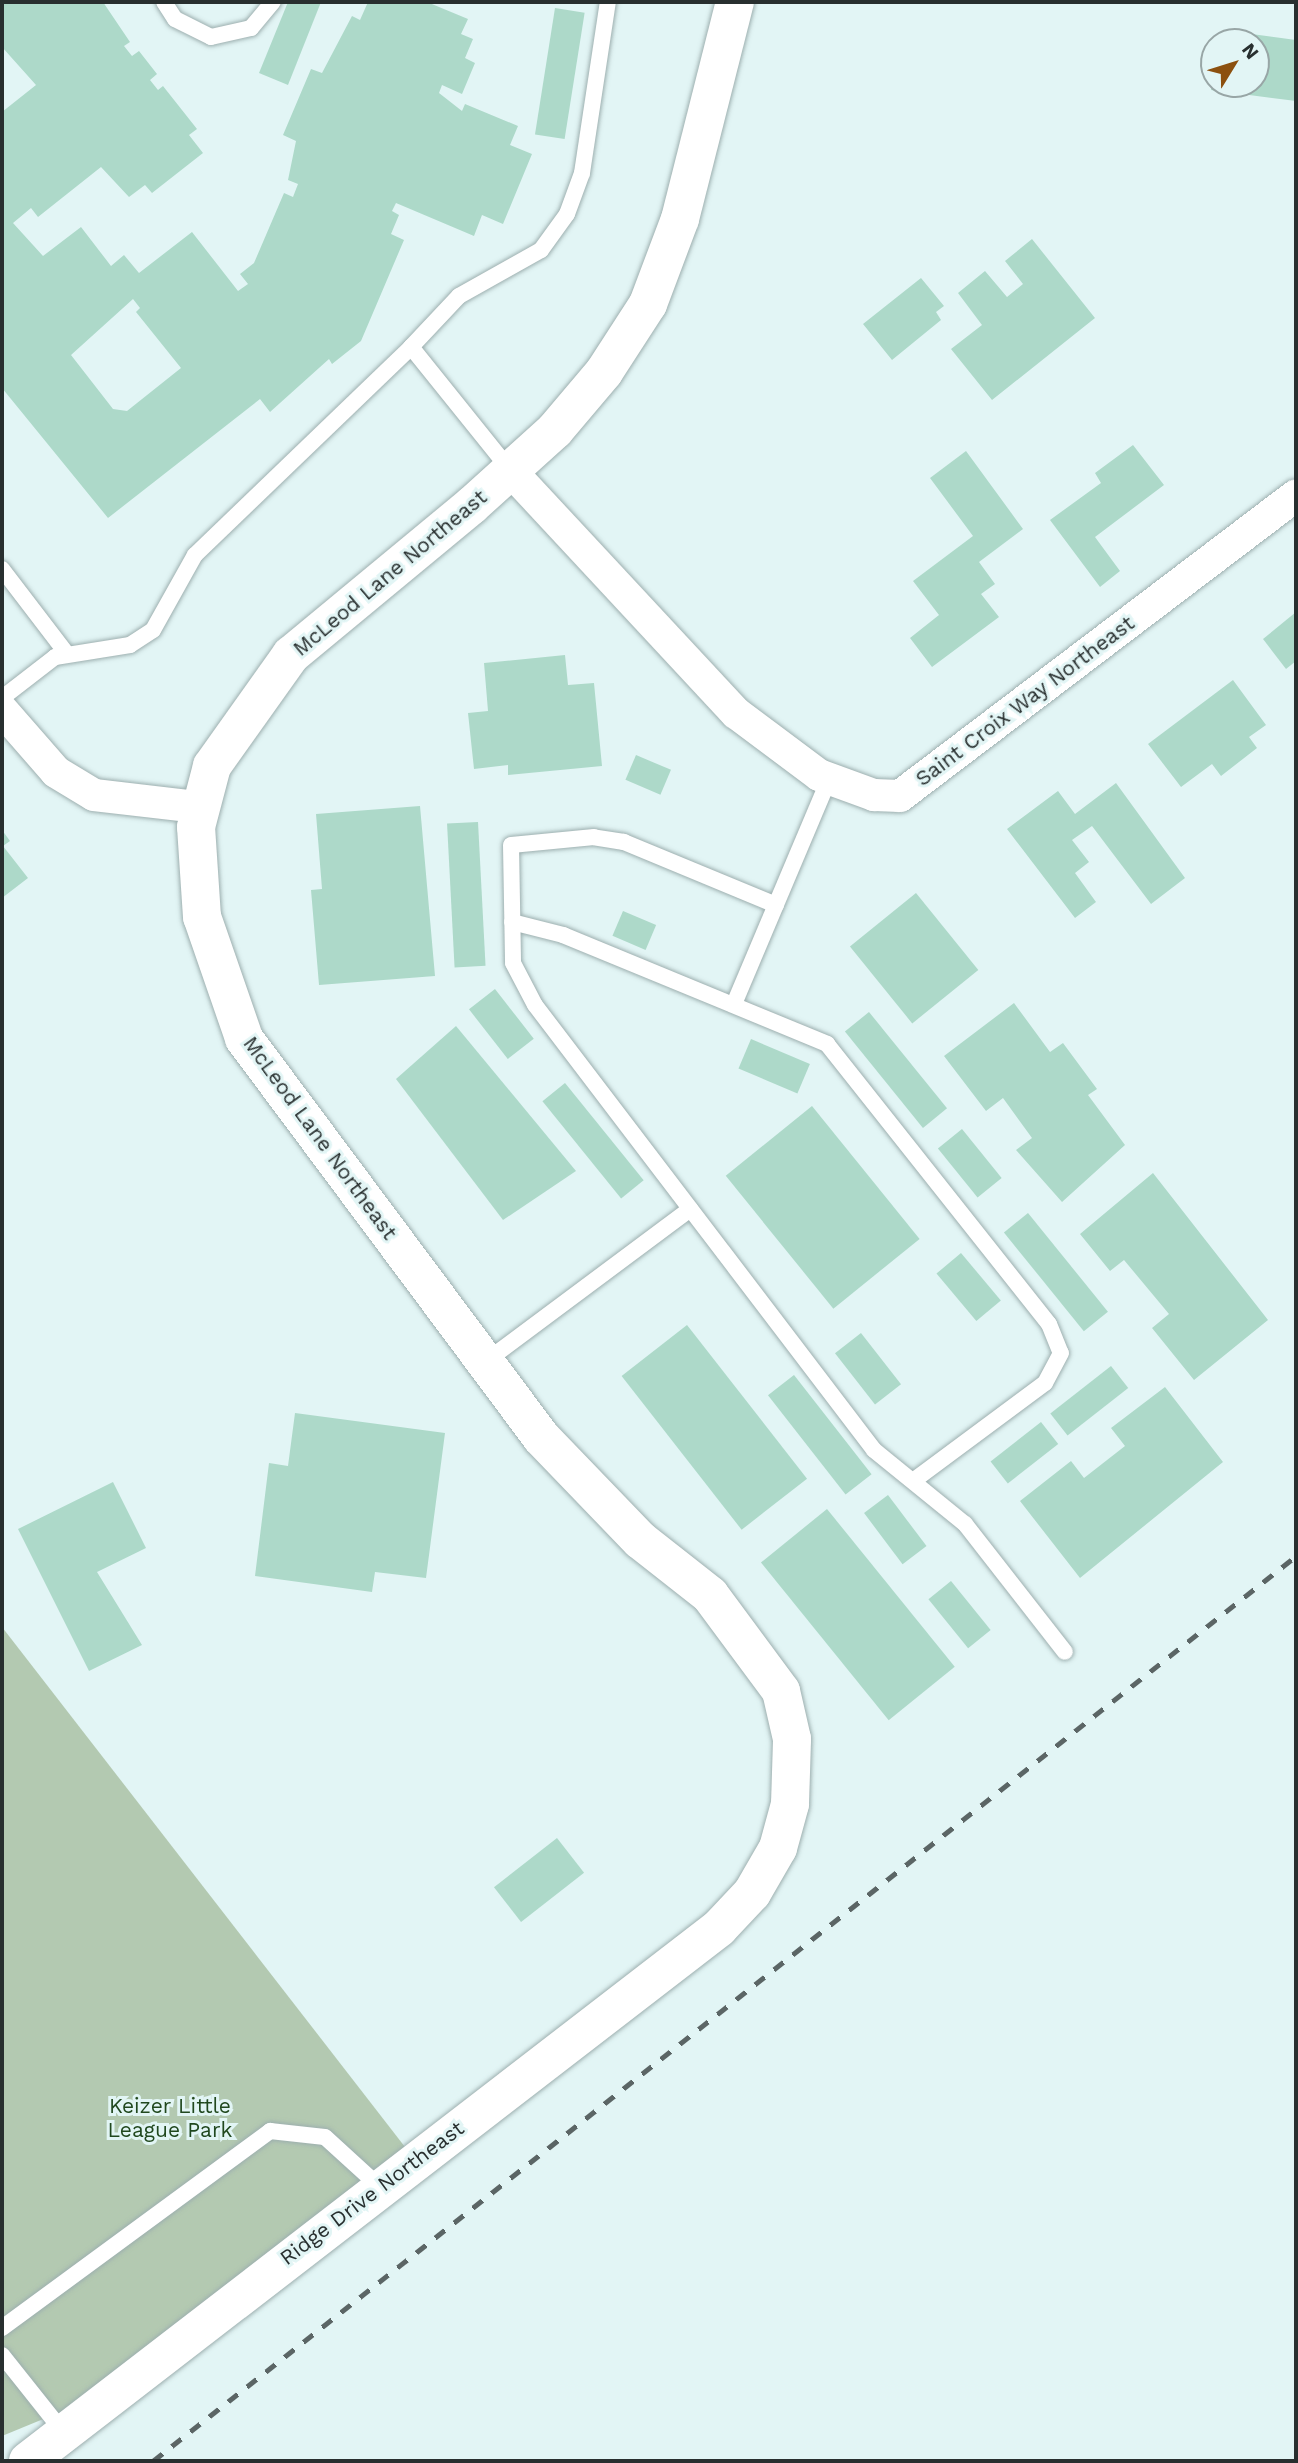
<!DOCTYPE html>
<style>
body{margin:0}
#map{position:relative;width:1298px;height:2463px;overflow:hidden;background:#e2f5f5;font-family:"Work Sans",sans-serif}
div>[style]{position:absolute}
.green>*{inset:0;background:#b3c9b1}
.building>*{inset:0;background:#add9c9;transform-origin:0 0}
.roads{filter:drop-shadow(0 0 2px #9dafaf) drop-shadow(0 0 2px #9dafaf)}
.service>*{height:16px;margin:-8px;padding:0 8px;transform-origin:8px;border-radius:8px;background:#fff}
.minor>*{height:32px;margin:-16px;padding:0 16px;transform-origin:16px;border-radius:16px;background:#fff}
.tertiary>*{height:38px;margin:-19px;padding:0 19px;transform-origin:19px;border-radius:19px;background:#fff}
.rail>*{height:5px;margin-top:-2.5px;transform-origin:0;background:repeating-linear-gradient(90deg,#5b6565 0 12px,transparent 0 24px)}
span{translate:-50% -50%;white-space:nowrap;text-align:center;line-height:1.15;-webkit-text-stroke:6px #e2f5f5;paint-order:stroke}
.street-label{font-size:21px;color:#282f2f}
.park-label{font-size:21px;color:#20481e}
.frame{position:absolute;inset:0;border:4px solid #282f2f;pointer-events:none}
.north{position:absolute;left:1200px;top:28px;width:70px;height:70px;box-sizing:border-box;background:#e2f5f5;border:2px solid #98a6a6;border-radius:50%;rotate:52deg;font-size:19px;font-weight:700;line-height:28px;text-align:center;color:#282f2f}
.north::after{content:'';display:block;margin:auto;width:24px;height:32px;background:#8c500f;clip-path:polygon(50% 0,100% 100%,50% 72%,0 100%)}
</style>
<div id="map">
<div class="green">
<div style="clip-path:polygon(2px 1627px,405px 2147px,75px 2406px,2px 2436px)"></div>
</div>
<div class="building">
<div style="clip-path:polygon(evenodd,2px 2px,103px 2px,130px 42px,124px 46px,132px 56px,139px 51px,157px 74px,150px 80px,158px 90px,163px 86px,197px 129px,189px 135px,203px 153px,152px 193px,145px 185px,129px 197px,101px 167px,38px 217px,31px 208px,13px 223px,43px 256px,81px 227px,111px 266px,124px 255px,139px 273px,192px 232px,238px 291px,248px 284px,240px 274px,254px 263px,284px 193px,293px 197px,298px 184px,288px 180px,296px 141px,283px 135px,311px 69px,322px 73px,352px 16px,360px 20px,368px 2px,427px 2px,468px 19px,461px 34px,473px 39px,465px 58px,475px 63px,462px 94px,442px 85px,439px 93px,462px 111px,465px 104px,518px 126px,510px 145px,532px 154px,503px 224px,482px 215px,474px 236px,396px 203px,392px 211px,399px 215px,391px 234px,404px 240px,361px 341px,332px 364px,329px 359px,270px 412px,260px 399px,108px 518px,2px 388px,2px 112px,36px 85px,2px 47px,2px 2px,133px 299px,140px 308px,136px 312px,181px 368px,127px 411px,113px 409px,71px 355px,133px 299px)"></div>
<div style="clip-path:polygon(288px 2px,321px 2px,288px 85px,259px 73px)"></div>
<div style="left:555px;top:8px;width:30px;height:128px;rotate:9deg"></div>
<div style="clip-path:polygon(1244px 33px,1296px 40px,1296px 101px,1211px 90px,1212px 84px,1256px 84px,1256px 42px,1243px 42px)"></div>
<div style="clip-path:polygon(1032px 239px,1095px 318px,992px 400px,951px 349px,982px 325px,958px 293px,985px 271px,1007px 297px,1023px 284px,1005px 261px)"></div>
<div style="clip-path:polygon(921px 278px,944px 306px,936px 312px,941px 320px,892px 360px,863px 324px)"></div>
<div style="clip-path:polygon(1133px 445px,1164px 485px,1095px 537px,1120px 571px,1100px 587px,1050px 520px,1101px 483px,1095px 473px)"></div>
<div style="clip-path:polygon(966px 451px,1023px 529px,979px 562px,995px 584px,981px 594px,999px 617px,932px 667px,910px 638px,939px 615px,913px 581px,973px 536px,930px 478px)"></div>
<div style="clip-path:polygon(1296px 612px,1296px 661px,1286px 669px,1263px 639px)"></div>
<div style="clip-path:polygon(565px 655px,568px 685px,594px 683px,602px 766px,508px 775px,508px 765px,474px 769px,468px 713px,488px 711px,484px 663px)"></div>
<div style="clip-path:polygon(1233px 680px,1266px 725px,1249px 737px,1257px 748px,1221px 776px,1212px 764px,1181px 787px,1148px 744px)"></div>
<div style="left:636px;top:755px;width:38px;height:27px;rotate:23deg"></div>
<div style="clip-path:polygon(1116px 783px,1185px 878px,1151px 904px,1092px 826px,1072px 840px,1089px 862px,1075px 873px,1096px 902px,1075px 918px,1007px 829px,1058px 791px,1075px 814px)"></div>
<div style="clip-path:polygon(420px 806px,435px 976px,319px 985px,311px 890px,322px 889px,316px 814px)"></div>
<div style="left:478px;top:822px;width:144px;height:31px;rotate:87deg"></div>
<div style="clip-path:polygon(2px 830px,10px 841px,3px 846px,28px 878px,2px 898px)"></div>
<div style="left:916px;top:893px;width:99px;height:85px;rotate:51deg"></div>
<div style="left:623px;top:911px;width:36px;height:27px;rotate:23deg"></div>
<div style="left:495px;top:989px;width:63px;height:33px;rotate:52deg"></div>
<div style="clip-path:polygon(1014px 1003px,1050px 1052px,1063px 1043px,1097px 1089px,1088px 1095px,1125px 1145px,1062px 1202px,1016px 1150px,1032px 1138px,1003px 1098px,986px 1111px,944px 1056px)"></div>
<div style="left:869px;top:1012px;width:124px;height:31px;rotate:51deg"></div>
<div style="clip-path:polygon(456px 1026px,576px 1171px,503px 1220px,396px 1079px)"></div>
<div style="left:751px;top:1039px;width:64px;height:32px;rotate:23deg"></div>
<div style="left:565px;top:1083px;width:125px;height:29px;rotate:51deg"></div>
<div style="left:812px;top:1106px;width:171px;height:111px;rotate:51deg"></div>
<div style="left:962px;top:1129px;width:63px;height:31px;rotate:51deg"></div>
<div style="clip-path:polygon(1153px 1173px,1268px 1320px,1194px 1380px,1152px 1328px,1169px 1314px,1124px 1260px,1110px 1271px,1080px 1234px)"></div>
<div style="left:1028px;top:1213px;width:127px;height:31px;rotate:51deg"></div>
<div style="left:961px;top:1253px;width:62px;height:32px;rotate:50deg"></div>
<div style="left:687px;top:1325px;width:195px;height:83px;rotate:52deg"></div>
<div style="left:861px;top:1333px;width:65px;height:33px;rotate:52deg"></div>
<div style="left:1111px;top:1366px;width:28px;height:77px;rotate:52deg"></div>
<div style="left:794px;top:1375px;width:126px;height:33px;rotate:52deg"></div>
<div style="clip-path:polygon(1165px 1387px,1223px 1462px,1080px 1578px,1020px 1501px,1071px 1461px,1084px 1478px,1125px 1446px,1111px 1428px)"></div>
<div style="clip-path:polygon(295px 1413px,445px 1433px,426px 1578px,375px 1572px,372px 1592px,255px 1576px,269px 1463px,288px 1466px)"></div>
<div style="left:1041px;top:1422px;width:28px;height:64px;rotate:52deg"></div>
<div style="clip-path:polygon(113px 1482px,146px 1548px,97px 1572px,142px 1645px,89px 1671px,18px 1529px)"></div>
<div style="left:888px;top:1495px;width:64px;height:30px;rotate:53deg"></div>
<div style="left:827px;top:1509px;width:203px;height:85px;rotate:51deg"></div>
<div style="left:951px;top:1581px;width:63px;height:29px;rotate:51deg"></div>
<div style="left:557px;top:1838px;width:44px;height:80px;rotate:52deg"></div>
</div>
<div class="roads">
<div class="service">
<div style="left:164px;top:2px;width:20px;rotate:57deg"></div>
<div style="left:175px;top:19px;width:40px;rotate:26.6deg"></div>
<div style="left:211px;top:37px;width:41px;rotate:-12.7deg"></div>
<div style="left:251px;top:28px;width:34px;rotate:-50deg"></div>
<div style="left:510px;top:470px;width:158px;rotate:-128.8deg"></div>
<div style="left:411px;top:347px;width:70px;rotate:-46.7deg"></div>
<div style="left:459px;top:296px;width:94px;rotate:-29.3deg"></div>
<div style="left:541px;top:250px;width:44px;rotate:-54.2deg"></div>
<div style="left:567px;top:214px;width:44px;rotate:-69.9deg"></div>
<div style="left:582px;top:173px;width:173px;rotate:-81.4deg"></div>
<div style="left:2px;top:569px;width:107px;rotate:52.6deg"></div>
<div style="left:2px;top:698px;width:67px;rotate:-37.7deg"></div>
<div style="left:55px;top:657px;width:76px;rotate:-9.1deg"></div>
<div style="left:130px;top:645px;width:27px;rotate:-33deg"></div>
<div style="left:153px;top:630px;width:86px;rotate:-60.8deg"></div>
<div style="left:195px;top:555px;width:300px;rotate:-43.9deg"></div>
<div style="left:776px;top:905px;width:165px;rotate:-157.5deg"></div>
<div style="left:624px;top:842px;width:30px;rotate:-171deg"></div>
<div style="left:594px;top:837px;width:83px;rotate:174.5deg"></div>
<div style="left:511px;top:845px;width:118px;rotate:89deg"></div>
<div style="left:513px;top:963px;width:47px;rotate:62.4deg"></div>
<div style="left:535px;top:1005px;width:559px;rotate:52.7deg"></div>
<div style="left:874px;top:1450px;width:117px;rotate:39.1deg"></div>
<div style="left:965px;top:1524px;width:162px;rotate:52deg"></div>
<div style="left:512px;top:922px;width:53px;rotate:14.3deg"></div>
<div style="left:563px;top:935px;width:286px;rotate:22.4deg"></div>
<div style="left:827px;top:1044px;width:357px;rotate:51.6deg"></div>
<div style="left:1049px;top:1324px;width:31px;rotate:68deg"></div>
<div style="left:1061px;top:1353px;width:34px;rotate:118deg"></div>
<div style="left:1045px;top:1383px;width:164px;rotate:143.4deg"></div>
<div style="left:734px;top:1004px;width:244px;rotate:-67.1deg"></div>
<div style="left:485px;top:1362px;width:256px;rotate:-36.7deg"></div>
<div style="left:2px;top:2328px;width:333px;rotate:-36.3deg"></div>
<div style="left:270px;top:2131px;width:55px;rotate:6.2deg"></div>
<div style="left:325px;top:2137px;width:74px;rotate:42.3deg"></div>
<div style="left:2px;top:2355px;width:100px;rotate:51.5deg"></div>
</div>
<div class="minor">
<div style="left:510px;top:470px;width:332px;rotate:47.1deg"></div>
<div style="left:736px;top:713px;width:104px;rotate:36.8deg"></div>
<div style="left:819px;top:775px;width:59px;rotate:20deg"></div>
<div style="left:874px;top:795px;width:26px;rotate:2deg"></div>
<div style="left:900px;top:796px;width:497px;rotate:-37.2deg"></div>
<div style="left:2px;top:710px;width:82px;rotate:48.9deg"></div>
<div style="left:56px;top:772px;width:44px;rotate:31.2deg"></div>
<div style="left:94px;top:795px;width:105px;rotate:6.6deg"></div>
</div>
<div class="tertiary">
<div style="left:28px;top:2461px;width:873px;rotate:-37.64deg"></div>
<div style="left:719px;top:1928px;width:48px;rotate:-46.7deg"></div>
<div style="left:752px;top:1893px;width:52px;rotate:-60deg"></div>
<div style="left:778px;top:1848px;width:46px;rotate:-74.7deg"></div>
<div style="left:790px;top:1804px;width:65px;rotate:-88.2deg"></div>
<div style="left:792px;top:1739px;width:49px;rotate:-102.9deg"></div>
<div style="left:781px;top:1691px;width:119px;rotate:-126.5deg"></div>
<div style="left:710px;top:1595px;width:89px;rotate:-141.8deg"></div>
<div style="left:640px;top:1540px;width:143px;rotate:-133.9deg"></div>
<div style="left:541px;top:1437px;width:497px;rotate:-126.7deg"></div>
<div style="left:244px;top:1038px;width:128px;rotate:-109.1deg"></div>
<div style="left:202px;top:917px;width:90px;rotate:-93.8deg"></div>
<div style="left:196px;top:827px;width:63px;rotate:-75.3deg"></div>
<div style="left:212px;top:766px;width:136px;rotate:-54.6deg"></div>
<div style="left:291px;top:655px;width:234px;rotate:-39.6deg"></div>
<div style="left:471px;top:506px;width:113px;rotate:-42.1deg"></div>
<div style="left:555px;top:430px;width:76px;rotate:-49.8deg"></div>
<div style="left:604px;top:372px;width:81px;rotate:-57.1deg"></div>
<div style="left:648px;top:304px;width:91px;rotate:-69.4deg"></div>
<div style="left:680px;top:219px;width:224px;rotate:-75.8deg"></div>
</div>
</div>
<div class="rail">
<div style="left:153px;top:2461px;width:1458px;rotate:-38.37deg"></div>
</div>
<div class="street-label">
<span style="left:390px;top:573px;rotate:-40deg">McLeod Lane Northeast</span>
<span style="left:1025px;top:701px;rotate:-37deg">Saint Croix Way Northeast</span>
<span style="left:320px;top:1138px;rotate:54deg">McLeod Lane Northeast</span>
<span style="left:372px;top:2193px;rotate:-37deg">Ridge Drive Northeast</span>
</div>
<div class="park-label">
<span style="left:170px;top:2118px">Keizer Little<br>League Park</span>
</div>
<div class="frame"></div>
<div class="north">N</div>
</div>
